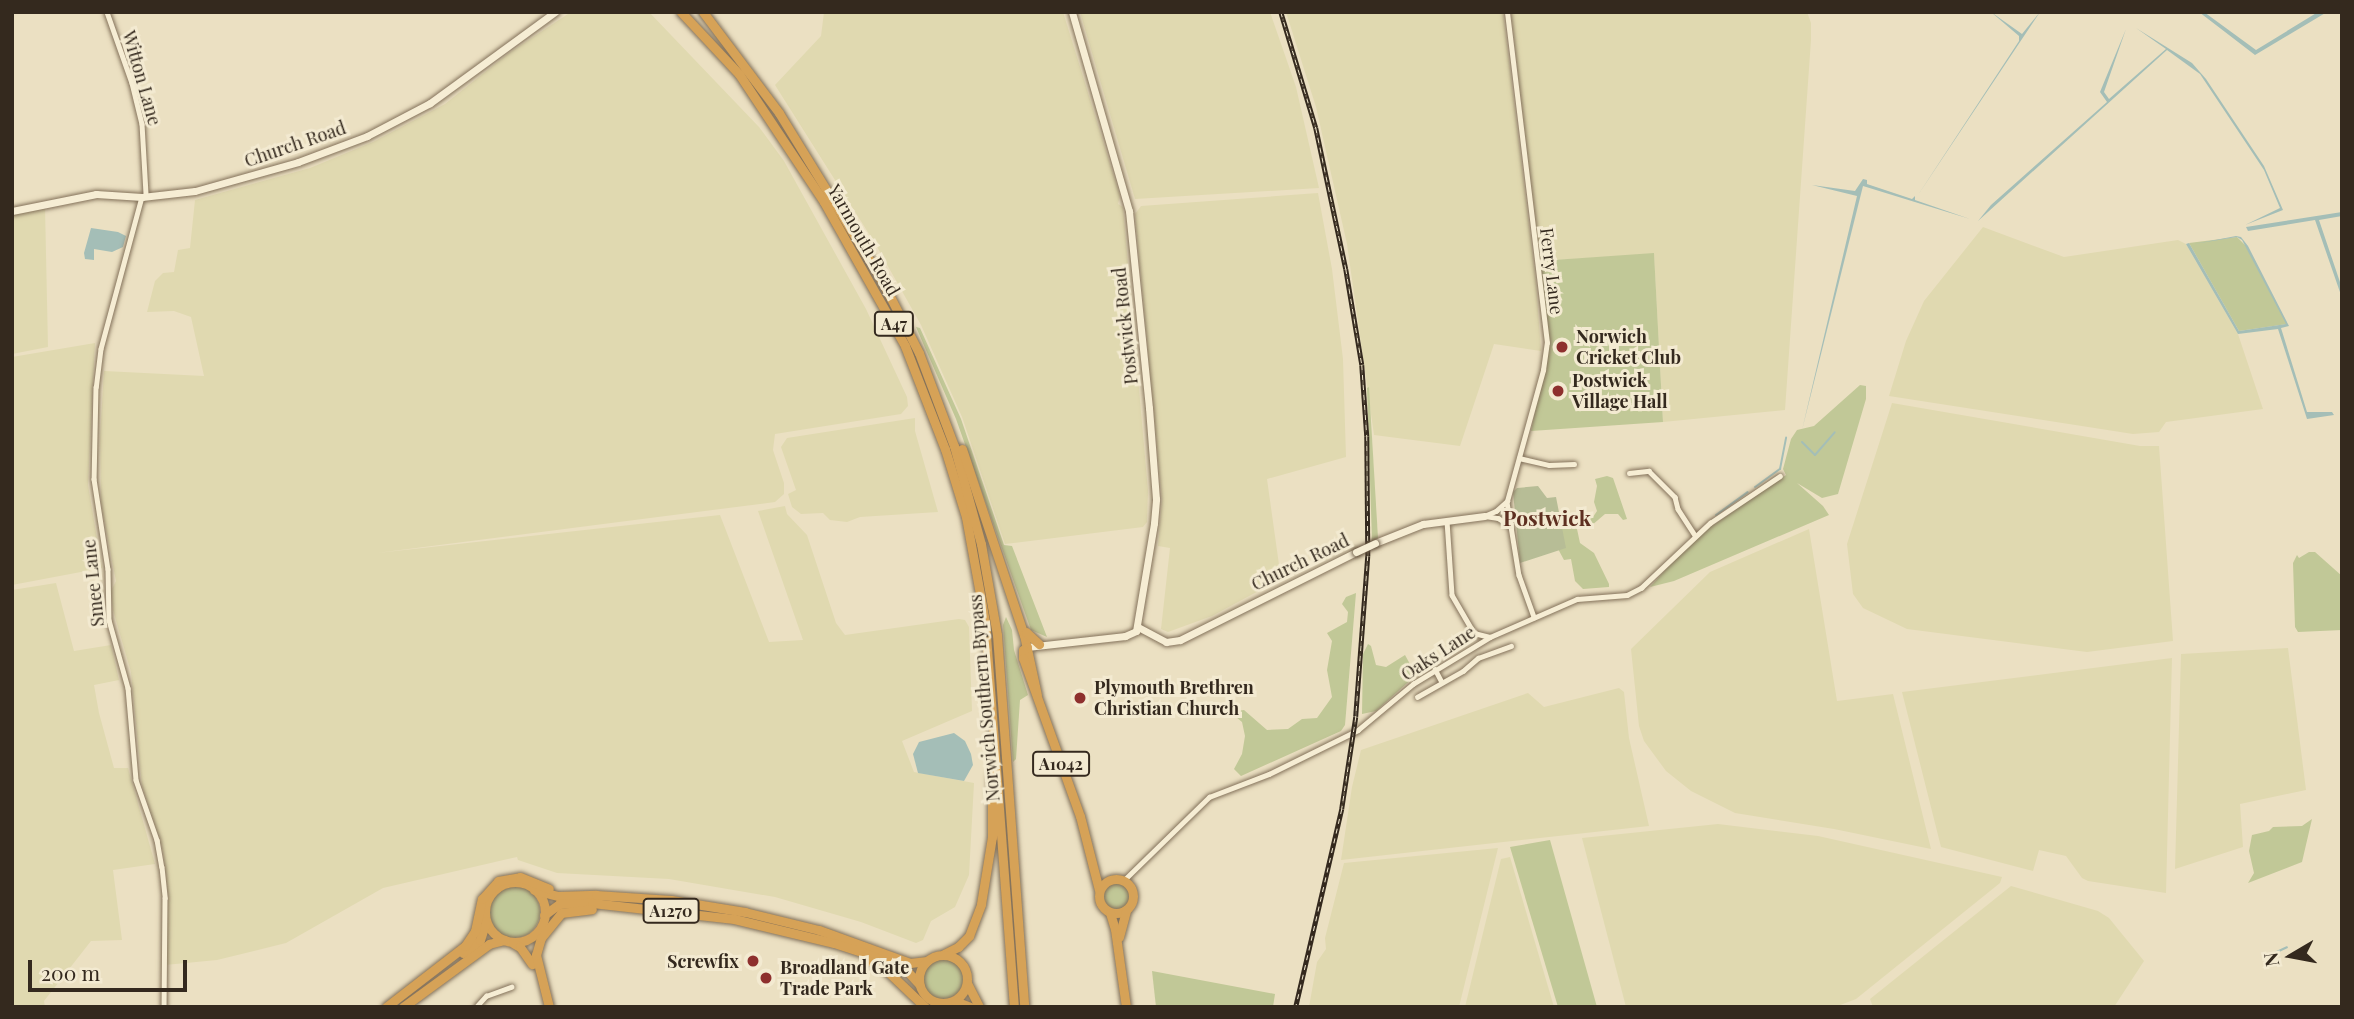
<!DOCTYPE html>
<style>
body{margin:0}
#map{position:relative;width:2354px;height:1019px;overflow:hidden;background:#ebe0c2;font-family:"Playfair Display",serif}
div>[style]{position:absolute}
.farmland>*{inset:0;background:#e0d9b0}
.green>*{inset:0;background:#c1c897}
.round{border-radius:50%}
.cemetery>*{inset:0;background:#b7bd96}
.water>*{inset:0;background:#a4beb7}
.stream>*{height:2px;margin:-1px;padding:0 1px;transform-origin:1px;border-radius:1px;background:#a4beb7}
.roads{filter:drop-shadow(0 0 2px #83715a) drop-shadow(0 0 2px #83715a)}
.street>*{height:4.5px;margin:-2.25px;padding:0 2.25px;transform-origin:2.25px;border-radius:2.25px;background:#f6edd4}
.secondary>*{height:7px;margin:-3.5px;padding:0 3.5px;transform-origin:3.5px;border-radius:3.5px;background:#f6edd4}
.highway>*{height:9px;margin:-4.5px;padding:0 4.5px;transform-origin:4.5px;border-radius:4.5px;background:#d6a257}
.highway>.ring{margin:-4.5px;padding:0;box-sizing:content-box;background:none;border:9px solid #d6a257;border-radius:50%}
.rail>*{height:4.5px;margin-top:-2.25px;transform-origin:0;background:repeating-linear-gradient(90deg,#f3ead1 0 5px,#34291e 0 10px);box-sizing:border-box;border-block:2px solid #34291e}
.bridges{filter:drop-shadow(0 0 2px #65533e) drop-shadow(0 0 2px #65533e)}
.secondary-bridge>*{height:7px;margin:-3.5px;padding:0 3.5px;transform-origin:3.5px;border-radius:3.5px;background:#f6edd4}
.dots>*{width:19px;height:19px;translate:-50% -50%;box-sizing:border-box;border:4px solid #f3ead1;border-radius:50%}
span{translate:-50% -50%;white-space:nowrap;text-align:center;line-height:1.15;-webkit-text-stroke:6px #f3ead1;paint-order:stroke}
.shield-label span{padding:2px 5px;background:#f3ead1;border:2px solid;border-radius:5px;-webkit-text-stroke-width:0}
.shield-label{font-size:16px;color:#34291e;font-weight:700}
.street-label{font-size:18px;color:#34291e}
.poi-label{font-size:18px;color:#34291e;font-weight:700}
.left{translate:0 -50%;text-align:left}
.right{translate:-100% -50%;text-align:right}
.quarter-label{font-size:21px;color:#5e2f20;font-weight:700}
.frame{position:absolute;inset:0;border:14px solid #34291e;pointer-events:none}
.north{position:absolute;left:2256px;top:921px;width:70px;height:70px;-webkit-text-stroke:5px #f3ead1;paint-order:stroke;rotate:260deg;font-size:19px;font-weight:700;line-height:28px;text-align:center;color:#34291e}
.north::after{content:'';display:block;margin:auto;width:24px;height:32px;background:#34291e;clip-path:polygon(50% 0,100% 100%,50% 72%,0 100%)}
.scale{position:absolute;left:28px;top:960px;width:159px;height:32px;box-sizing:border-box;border:4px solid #34291e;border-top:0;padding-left:9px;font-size:21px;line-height:24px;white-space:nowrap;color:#34291e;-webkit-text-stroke:5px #f3ead1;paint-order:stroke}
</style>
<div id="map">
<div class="farmland">
<div style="clip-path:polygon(571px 12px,649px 12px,759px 127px,784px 161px,866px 309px,907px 397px,908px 406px,901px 414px,775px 434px,773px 450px,784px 483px,784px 494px,775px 502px,377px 553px,720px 515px,769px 642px,803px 640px,758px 511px,785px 506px,787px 514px,807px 535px,836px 623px,845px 635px,959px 619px,965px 620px,969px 627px,972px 711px,902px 741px,914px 772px,974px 783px,969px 875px,955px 907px,931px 921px,923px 940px,916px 943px,861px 922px,775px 897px,669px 879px,557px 873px,518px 860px,517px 857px,383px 888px,286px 943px,217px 960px,165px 965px,168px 898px,163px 851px,142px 786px,131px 672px,113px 610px,111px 591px,116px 581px,101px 504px,100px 437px,104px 371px,204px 376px,191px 317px,174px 311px,147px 312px,155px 281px,163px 273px,174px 272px,178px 250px,190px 248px,195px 200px,310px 168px,373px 142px,445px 104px,509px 53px)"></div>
<div style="clip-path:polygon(824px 12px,1063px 12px,1120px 196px,1118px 204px,1123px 207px,1148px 491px,1147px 522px,1143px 527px,1005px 544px,962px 417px,921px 325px,876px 245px,775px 85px,821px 36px)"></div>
<div style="clip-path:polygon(1080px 12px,1270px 12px,1296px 87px,1319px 188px,1135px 199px)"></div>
<div style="clip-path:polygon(1286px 12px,1503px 12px,1536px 283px,1541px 351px,1494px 344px,1460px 446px,1374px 435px,1347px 244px,1316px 107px)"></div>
<div style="clip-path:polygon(1511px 12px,1807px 12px,1811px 23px,1811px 40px,1785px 410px,1663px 422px,1654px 254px,1539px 261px)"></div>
<div style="clip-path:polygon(1318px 193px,1332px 269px,1343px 359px,1346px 457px,1267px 479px,1281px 579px,1212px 616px,1168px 632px,1161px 629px,1170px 548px,1158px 546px,1162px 500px,1135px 214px,1141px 206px)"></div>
<div style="clip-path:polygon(45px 207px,48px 347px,12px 354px,12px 214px)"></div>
<div style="clip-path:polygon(1983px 227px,2064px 257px,2178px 240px,2186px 244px,2238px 334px,2263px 409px,2166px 422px,2159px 432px,2133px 434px,1889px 396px,1906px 341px,1924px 301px)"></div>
<div style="clip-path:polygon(95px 343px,88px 485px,102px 568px,12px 585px,12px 357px)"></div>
<div style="clip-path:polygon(1892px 403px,2140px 446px,2159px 446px,2173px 641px,2087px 652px,1907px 629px,1863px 608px,1853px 594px,1847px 544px)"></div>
<div style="clip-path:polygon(915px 418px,915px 431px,938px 512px,860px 517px,847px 522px,830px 520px,823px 513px,801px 514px,792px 507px,788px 494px,796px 490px,781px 447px,787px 438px)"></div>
<div style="clip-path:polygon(1809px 529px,1837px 701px,1893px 694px,1931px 849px,1834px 829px,1735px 813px,1691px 791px,1666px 771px,1644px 741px,1639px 726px,1631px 649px,1710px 572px)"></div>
<div style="clip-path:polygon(56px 583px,74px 651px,111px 645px,119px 680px,94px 685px,99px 713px,114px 768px,128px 768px,155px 864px,113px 870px,122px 940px,91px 941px,44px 1001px,45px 1007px,12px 1007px,12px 590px)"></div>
<div style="clip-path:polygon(2288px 648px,2306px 790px,2240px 804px,2243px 847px,2175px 869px,2181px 654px)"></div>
<div style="clip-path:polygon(2172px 658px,2166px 893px,2088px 881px,2082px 878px,2066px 856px,2039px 850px,2033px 871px,1941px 847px,1902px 692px)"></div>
<div style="clip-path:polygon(1619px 688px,1624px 692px,1629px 738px,1649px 826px,1341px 860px,1352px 787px,1361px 750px,1528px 693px,1544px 707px)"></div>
<div style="clip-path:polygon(1718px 824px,1818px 836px,2002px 877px,2000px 883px,1856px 999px,1835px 1007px,1626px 1007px,1582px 838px)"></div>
<div style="clip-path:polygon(1498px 848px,1459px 1007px,1309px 1007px,1317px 962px,1326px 949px,1325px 938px,1344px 863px)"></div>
<div style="clip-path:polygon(1510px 857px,1554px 1007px,1465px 1007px,1501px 859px)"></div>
<div style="clip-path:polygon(2011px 886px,2098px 911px,2109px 918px,2144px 961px,2114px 1007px,1873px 1007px,1870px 999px)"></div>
</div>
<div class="green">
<div style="clip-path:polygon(2237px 237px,2247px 247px,2287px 324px,2239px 331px,2189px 243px)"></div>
<div style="clip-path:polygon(1654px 253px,1663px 422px,1531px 431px,1549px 343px,1539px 261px)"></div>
<div style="clip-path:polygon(916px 327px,920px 328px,961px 419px,1004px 545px,1012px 546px,1047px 637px,1031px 630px,956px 419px)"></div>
<div style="clip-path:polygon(1860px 385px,1866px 386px,1866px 399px,1838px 494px,1822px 498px,1797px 483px,1823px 506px,1829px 515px,1674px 581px,1650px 587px,1693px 539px,1786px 475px,1783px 469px,1791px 439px,1797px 430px,1814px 426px)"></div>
<div style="clip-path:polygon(1369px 387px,1378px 538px,1372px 540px,1367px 388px)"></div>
<div style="clip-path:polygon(1607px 476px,1613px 478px,1627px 519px,1623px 520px,1618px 514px,1605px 514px,1591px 526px,1577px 529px,1580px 543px,1594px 553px,1609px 584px,1609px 587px,1583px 589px,1575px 581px,1571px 559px,1564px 560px,1557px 547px,1557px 521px,1569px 524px,1583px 513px,1593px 517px,1597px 511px,1594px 502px,1597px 486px,1595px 479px)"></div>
<div style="clip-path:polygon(2309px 552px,2315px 552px,2342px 576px,2342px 630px,2298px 632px,2295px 627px,2293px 563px,2297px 555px,2299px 558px)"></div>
<div style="clip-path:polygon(1356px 593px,1345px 725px,1341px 731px,1241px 776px,1234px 769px,1242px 754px,1245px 736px,1242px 722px,1236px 717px,1237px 711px,1244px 710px,1267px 730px,1288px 729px,1302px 719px,1317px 718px,1332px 697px,1327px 670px,1332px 641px,1327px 633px,1347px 622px,1348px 612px,1342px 604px,1346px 597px)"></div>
<div style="clip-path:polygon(1006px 617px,1012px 630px,1014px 650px,1028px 695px,1020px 700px,1016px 759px,1013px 762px,1003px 625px)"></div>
<div style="clip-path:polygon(1368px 644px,1371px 646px,1376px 665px,1386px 667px,1405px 655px,1416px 675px,1376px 711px,1362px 714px,1363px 654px)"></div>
<div style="clip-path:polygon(2312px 819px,2302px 862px,2248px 883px,2254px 873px,2249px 851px,2252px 835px,2269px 831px,2273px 827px,2302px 826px)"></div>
<div style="clip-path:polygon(1550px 840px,1597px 1007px,1558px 1007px,1510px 847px)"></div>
<div class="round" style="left:1104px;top:883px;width:26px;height:26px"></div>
<div class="round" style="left:488px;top:886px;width:52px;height:52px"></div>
<div class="round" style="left:923px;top:959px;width:40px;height:40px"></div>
<div style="clip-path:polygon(1152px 971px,1275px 994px,1273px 1007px,1156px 1007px)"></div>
</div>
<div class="cemetery">
<div style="clip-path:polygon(1538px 486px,1547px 498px,1556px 497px,1566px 548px,1520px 563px,1513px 492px,1517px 488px)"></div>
</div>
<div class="water">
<div style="clip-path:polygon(1991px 12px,2022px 34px,2040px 12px,1918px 195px,2019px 41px,2019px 36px)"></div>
<div style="clip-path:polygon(2199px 12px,2204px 12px,2256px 50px,2318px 12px,2327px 12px,2255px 55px)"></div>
<div style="clip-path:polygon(2136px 28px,2192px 63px,2206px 79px,2264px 166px,2283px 210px,2245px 225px,2280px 208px,2264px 170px,2200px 74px,2167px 50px,1978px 221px,1991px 205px,2107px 102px,2100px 92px,2126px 29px,2104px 92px,2109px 99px,2166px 49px)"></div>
<div style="clip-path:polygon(1863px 179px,1867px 180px,1867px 184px,1912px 199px,1915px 196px,1915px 200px,1970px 219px,1863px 186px,1802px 430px,1857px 196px,1812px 185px,1855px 191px)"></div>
<div style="clip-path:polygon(2342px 212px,2342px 216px,2319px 220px,2342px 288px,2342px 298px,2315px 220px,2248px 231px,2246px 227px)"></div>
<div style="clip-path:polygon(91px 228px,118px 232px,126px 236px,123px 247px,112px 252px,94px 249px,94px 260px,85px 259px,84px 253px)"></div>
<div style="clip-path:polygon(2236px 236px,2241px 237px,2248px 246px,2289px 326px,2281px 328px,2307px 412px,2332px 412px,2334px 415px,2307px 419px,2278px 329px,2238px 334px,2186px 244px,2189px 243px,2239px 331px,2286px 324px,2242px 240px,2237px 237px,2194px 244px)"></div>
<div style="clip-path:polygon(954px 733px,965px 741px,971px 754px,973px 765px,964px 781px,918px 773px,913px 754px,919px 742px)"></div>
</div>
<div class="stream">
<div style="left:1802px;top:442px;width:18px;rotate:45deg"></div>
<div style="left:1815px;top:455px;width:30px;rotate:-49deg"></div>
<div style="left:1755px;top:487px;width:31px;rotate:-36deg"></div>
<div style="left:1780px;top:469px;width:32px;rotate:-79deg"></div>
<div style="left:1716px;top:515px;width:39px;rotate:-36deg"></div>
<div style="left:2266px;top:957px;width:23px;rotate:-25deg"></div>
</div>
<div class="roads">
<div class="street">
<div style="left:107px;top:12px;width:75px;rotate:70.6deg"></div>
<div style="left:132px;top:83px;width:42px;rotate:76.3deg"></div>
<div style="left:142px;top:124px;width:70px;rotate:86.7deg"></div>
<div style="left:142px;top:197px;width:157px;rotate:105.1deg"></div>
<div style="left:101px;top:349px;width:38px;rotate:97deg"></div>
<div style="left:96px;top:387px;width:92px;rotate:91.2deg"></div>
<div style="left:94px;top:479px;width:91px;rotate:81.2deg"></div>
<div style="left:108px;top:569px;width:51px;rotate:88.9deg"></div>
<div style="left:109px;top:620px;width:71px;rotate:74.4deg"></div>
<div style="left:128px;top:688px;width:92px;rotate:85deg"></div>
<div style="left:136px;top:780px;width:64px;rotate:70.7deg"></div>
<div style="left:157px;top:840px;width:27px;rotate:80deg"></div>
<div style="left:162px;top:867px;width:31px;rotate:84deg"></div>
<div style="left:165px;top:898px;width:109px;rotate:90.5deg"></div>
<div style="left:1519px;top:458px;width:31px;rotate:13deg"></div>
<div style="left:1549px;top:465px;width:25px;rotate:-2deg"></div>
<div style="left:1629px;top:473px;width:20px;rotate:-6deg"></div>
<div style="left:1649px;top:471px;width:37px;rotate:45deg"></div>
<div style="left:1675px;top:497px;width:12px;rotate:76deg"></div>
<div style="left:1678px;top:509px;width:31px;rotate:57deg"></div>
<div style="left:1507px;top:502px;width:74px;rotate:80.7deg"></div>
<div style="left:1519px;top:575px;width:45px;rotate:70.3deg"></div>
<div style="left:1484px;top:516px;width:13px;rotate:-23deg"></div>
<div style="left:1496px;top:511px;width:15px;rotate:-42deg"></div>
<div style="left:1507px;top:501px;width:136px;rotate:-74.6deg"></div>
<div style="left:1543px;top:370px;width:27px;rotate:-82deg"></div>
<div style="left:1547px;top:343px;width:333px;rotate:-96.9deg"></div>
<div style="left:1485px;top:516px;width:13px;rotate:9deg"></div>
<div style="left:1498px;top:518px;width:13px;rotate:32deg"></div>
<div style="left:1447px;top:521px;width:74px;rotate:86.1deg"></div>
<div style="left:1452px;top:595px;width:44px;rotate:59.9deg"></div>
<div style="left:1474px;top:633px;width:16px;rotate:14deg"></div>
<div style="left:1435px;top:669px;width:15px;rotate:62deg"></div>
<div style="left:1417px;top:697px;width:53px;rotate:-29.5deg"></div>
<div style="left:1463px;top:671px;width:20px;rotate:-41deg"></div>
<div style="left:1478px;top:658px;width:35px;rotate:-20deg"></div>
<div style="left:1124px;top:880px;width:119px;rotate:-44.3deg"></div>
<div style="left:1209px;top:797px;width:64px;rotate:-21deg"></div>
<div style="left:1269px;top:774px;width:99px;rotate:-26.3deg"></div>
<div style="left:1358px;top:730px;width:72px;rotate:-39.9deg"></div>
<div style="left:1413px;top:684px;width:90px;rotate:-31.4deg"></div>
<div style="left:1490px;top:637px;width:95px;rotate:-23.6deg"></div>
<div style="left:1577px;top:599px;width:50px;rotate:-4.6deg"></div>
<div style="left:1627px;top:595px;width:16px;rotate:-27deg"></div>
<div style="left:1641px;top:588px;width:95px;rotate:-43.3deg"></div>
<div style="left:1710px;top:523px;width:84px;rotate:-33.9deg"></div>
<div style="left:476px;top:1007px;width:15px;rotate:-48deg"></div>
<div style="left:486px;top:996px;width:27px;rotate:-20deg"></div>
</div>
<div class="secondary">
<div style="left:12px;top:211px;width:86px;rotate:-11.4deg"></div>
<div style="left:96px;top:194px;width:46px;rotate:3.7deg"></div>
<div style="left:142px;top:197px;width:53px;rotate:-6.5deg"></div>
<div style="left:195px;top:191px;width:107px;rotate:-15.7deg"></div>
<div style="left:298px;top:162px;width:74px;rotate:-20.6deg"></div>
<div style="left:367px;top:136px;width:71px;rotate:-27.6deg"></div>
<div style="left:430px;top:103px;width:155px;rotate:-36.1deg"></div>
<div style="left:1375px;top:543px;width:52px;rotate:-21.6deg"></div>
<div style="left:1423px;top:524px;width:62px;rotate:-7.5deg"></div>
<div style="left:1138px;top:627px;width:32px;rotate:28deg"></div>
<div style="left:1166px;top:642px;width:14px;rotate:-8deg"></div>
<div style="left:1180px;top:640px;width:197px;rotate:-26.6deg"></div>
<div style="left:1027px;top:647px;width:99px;rotate:-6.4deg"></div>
<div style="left:1125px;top:636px;width:12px;rotate:-24deg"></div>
<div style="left:1136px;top:631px;width:109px;rotate:-80.5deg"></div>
<div style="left:1154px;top:523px;width:24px;rotate:-85deg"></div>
<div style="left:1156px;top:499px;width:91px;rotate:-94.4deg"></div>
<div style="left:1149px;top:408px;width:198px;rotate:-95.8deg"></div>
<div style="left:1129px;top:211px;width:207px;rotate:-106deg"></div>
</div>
<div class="highway">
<div style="left:681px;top:12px;width:85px;rotate:46.9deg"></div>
<div style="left:739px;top:74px;width:154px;rotate:56.4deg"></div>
<div style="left:824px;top:202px;width:165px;rotate:60.6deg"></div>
<div style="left:905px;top:346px;width:110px;rotate:68.8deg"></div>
<div style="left:945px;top:449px;width:71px;rotate:72.8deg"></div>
<div style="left:966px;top:517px;width:107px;rotate:79.7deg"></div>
<div style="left:985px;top:622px;width:386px;rotate:85.7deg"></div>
<div style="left:703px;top:12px;width:126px;rotate:53deg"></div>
<div style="left:779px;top:113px;width:195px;rotate:58.4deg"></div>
<div style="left:881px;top:279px;width:83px;rotate:62.8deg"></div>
<div style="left:919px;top:353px;width:99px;rotate:69.4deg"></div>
<div style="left:954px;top:446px;width:102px;rotate:74.6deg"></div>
<div style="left:981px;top:544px;width:92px;rotate:80deg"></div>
<div style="left:997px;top:635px;width:373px;rotate:85.8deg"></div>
<div style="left:962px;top:449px;width:196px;rotate:71.6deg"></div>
<div style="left:1024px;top:635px;width:61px;rotate:77.8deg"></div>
<div style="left:1026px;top:632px;width:18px;rotate:43deg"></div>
<div style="left:1027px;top:647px;width:5px;rotate:143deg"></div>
<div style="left:1023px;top:650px;width:8px;rotate:90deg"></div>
<div style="left:1023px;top:658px;width:168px;rotate:70.2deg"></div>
<div style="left:1080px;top:816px;width:76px;rotate:75.6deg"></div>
<div class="ring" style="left:1099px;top:879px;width:25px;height:25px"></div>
<div class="ring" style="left:485px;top:882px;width:51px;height:51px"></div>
<div style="left:534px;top:890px;width:25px;rotate:14deg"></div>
<div style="left:558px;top:896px;width:38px;rotate:-2deg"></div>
<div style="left:596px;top:895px;width:75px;rotate:3.8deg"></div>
<div style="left:671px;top:900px;width:75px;rotate:9.2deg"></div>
<div style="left:745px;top:912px;width:76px;rotate:13.7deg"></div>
<div style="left:819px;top:930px;width:97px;rotate:19.9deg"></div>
<div style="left:910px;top:963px;width:17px;rotate:-7deg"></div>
<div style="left:1110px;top:913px;width:17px;rotate:73deg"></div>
<div style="left:1115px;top:929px;width:79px;rotate:82deg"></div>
<div style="left:544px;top:915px;width:19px;rotate:-36deg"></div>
<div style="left:559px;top:904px;width:33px;rotate:-2deg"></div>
<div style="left:592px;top:903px;width:143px;rotate:6.4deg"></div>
<div style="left:734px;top:919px;width:103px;rotate:13.5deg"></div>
<div style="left:834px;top:943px;width:36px;rotate:18deg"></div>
<div style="left:868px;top:954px;width:43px;rotate:23.6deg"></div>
<div style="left:907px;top:971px;width:18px;rotate:47deg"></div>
<div style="left:1119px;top:937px;width:28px;rotate:-75deg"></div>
<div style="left:513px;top:943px;width:8px;rotate:30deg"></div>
<div style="left:520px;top:947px;width:21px;rotate:55deg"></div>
<div style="left:463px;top:953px;width:21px;rotate:-37deg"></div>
<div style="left:480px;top:940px;width:20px;rotate:-72deg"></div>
<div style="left:944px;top:954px;width:16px;rotate:-27deg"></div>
<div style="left:958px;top:947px;width:16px;rotate:-45deg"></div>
<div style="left:969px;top:936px;width:34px;rotate:-69deg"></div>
<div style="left:981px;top:904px;width:68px;rotate:-80.7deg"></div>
<div style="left:992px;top:837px;width:61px;rotate:-90deg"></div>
<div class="ring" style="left:919px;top:955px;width:39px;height:39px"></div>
<div style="left:867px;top:960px;width:19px;rotate:25deg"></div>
<div style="left:884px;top:968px;width:57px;rotate:43.6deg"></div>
<div style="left:967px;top:983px;width:27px;rotate:63deg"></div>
<div style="left:955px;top:1001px;width:17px;rotate:21deg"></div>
<div style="left:386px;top:1007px;width:100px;rotate:-37.7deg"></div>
<div style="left:465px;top:946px;width:18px;rotate:-56deg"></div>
<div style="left:475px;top:931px;width:33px;rotate:-78deg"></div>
<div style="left:482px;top:899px;width:24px;rotate:-48deg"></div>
<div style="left:498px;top:881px;width:22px;rotate:-10deg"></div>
<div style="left:520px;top:877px;width:31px;rotate:22deg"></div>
<div style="left:403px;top:1007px;width:107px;rotate:-36.2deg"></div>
<div style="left:489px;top:944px;width:16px;rotate:-15deg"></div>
<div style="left:549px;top:1007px;width:54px;rotate:-104deg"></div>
<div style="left:536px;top:955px;width:18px;rotate:-74deg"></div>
<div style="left:541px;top:938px;width:32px;rotate:-51deg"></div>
<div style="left:561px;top:913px;width:31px;rotate:-7deg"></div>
</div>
</div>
<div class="rail">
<div style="left:1281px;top:12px;width:121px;rotate:73.2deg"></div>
<div style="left:1316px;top:128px;width:144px;rotate:78deg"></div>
<div style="left:1346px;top:269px;width:97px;rotate:80.5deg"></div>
<div style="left:1362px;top:365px;width:71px;rotate:86deg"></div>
<div style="left:1367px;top:436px;width:120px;rotate:89.5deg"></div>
<div style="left:1368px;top:556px;width:161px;rotate:94.3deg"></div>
<div style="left:1356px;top:717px;width:93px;rotate:98.7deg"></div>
<div style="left:1342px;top:809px;width:203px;rotate:103.1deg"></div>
</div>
<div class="bridges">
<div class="secondary-bridge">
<div style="left:1356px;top:552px;width:21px;rotate:-25deg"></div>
</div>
</div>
<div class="dots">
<div style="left:1562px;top:347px;background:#8e302e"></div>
<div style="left:1558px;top:391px;background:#8e302e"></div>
<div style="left:1080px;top:698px;background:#8e302e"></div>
<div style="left:753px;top:961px;background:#8e302e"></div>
<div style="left:766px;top:978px;background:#8e302e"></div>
</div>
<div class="shield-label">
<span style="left:894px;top:324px">A47</span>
<span style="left:1061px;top:764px">A1042</span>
<span style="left:671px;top:911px">A1270</span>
</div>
<div class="street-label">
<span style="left:142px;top:78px;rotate:74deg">Witton Lane</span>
<span style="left:295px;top:144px;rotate:-19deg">Church Road</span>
<span style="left:864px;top:240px;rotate:60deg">Yarmouth Road</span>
<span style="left:1552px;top:271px;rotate:83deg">Ferry Lane</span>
<span style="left:1125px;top:326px;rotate:-96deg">Postwick Road</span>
<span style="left:1300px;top:562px;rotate:-26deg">Church Road</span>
<span style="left:93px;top:583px;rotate:-96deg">Smee Lane</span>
<span style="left:1438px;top:653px;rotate:-33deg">Oaks Lane</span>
<span style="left:984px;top:698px;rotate:-95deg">Norwich Southern Bypass</span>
</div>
<div class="poi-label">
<span class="left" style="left:1576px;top:347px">Norwich<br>Cricket Club</span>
<span class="left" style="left:1572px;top:391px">Postwick<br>Village Hall</span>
<span class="left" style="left:1094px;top:698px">Plymouth Brethren<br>Christian Church</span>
<span class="right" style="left:739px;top:961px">Screwfix</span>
<span class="left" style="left:780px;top:978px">Broadland Gate<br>Trade Park</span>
</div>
<div class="quarter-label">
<span style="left:1547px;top:517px">Postwick</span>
</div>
<div class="frame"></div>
<div class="north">N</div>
<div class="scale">200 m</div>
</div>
